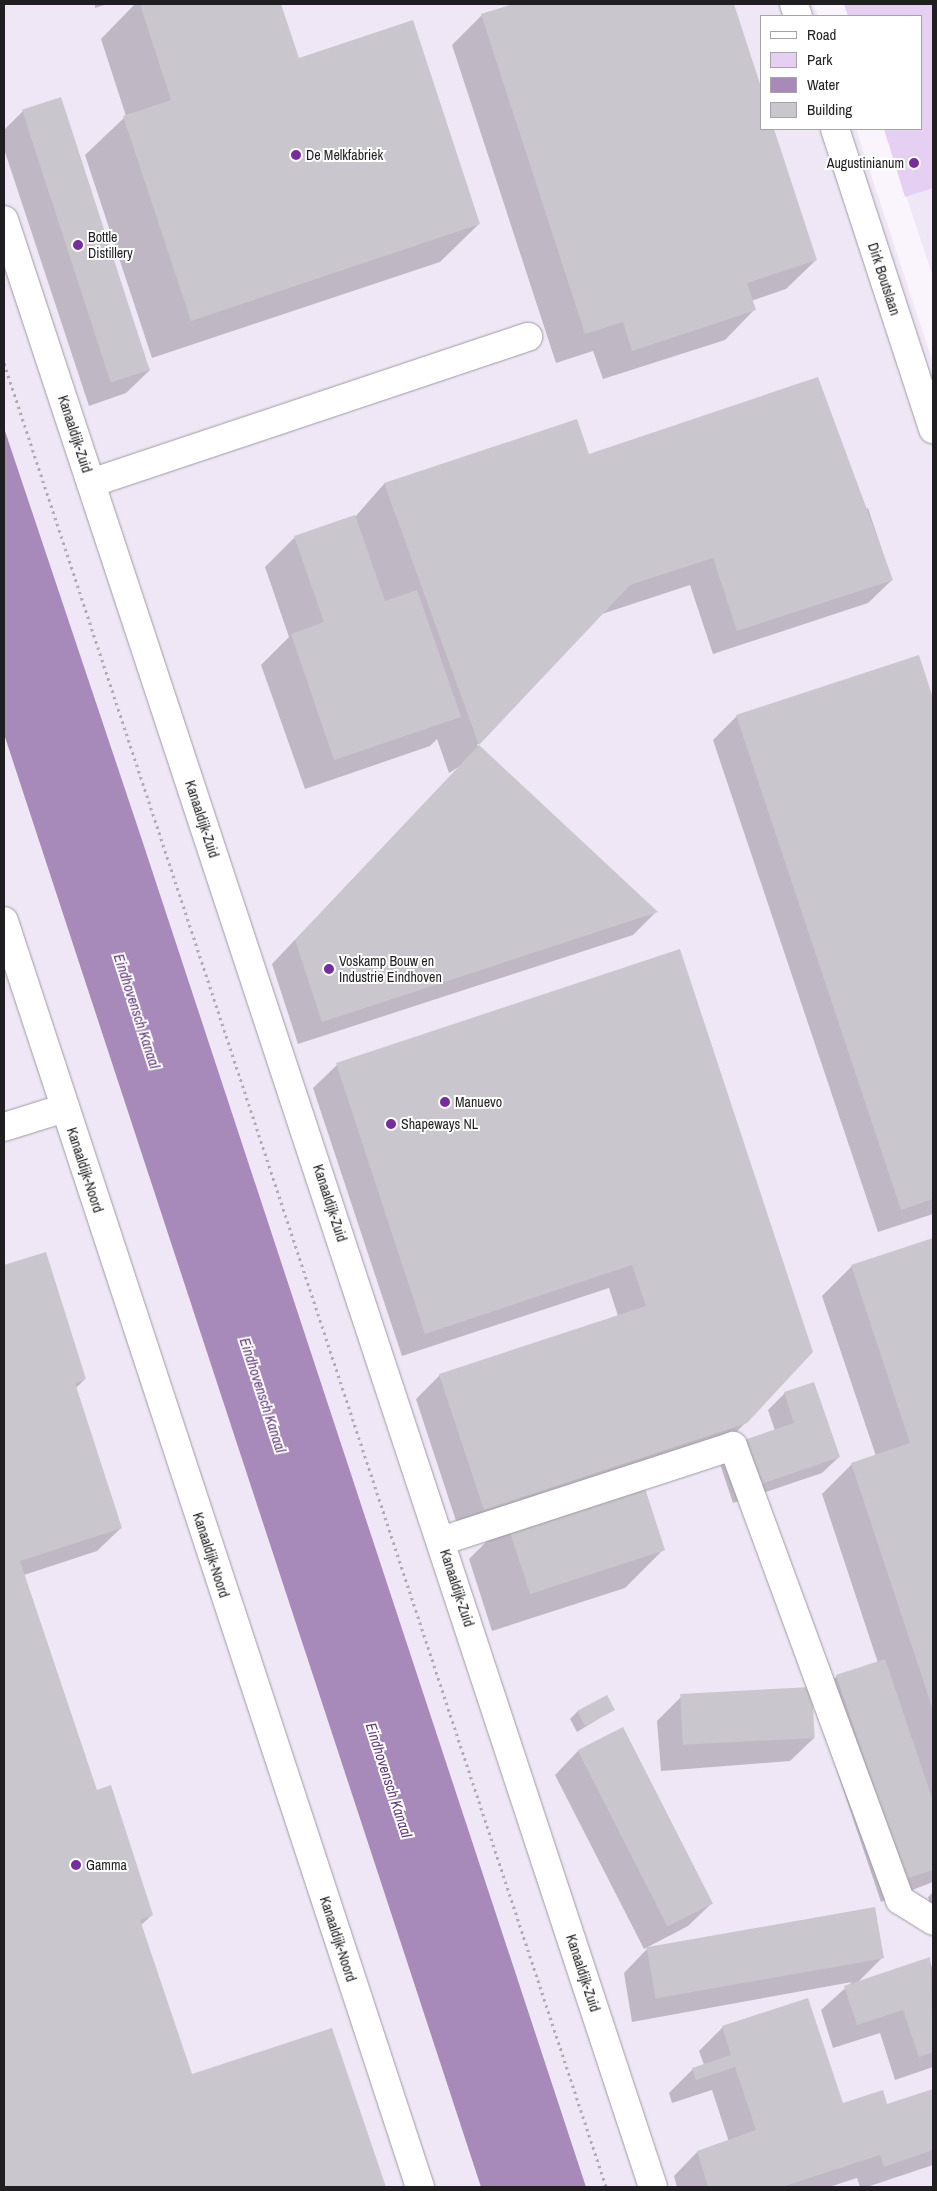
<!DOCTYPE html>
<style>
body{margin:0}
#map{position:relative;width:937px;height:2191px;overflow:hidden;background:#faf5fd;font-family:"Archivo Narrow",sans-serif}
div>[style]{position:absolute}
.built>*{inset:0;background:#efe7f5}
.green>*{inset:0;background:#e5cff3}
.water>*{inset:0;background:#a88aba}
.shadow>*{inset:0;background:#0003}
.building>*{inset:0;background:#cac6cd;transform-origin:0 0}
.path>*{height:3px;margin-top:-1.5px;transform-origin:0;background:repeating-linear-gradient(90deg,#b0acb2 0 2.5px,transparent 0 6.5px)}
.roads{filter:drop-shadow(0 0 1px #9f9ba2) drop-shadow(0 0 1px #9f9ba2)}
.minor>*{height:28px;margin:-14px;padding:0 14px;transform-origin:14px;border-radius:14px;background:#fff}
.dots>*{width:14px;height:14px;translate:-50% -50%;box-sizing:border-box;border:2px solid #fff;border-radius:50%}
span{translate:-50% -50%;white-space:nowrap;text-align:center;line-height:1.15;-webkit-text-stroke:4px #fff;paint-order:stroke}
.poi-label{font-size:14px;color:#1f1e20}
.left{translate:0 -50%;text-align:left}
.right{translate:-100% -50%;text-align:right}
.street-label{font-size:14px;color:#1f1e20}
.water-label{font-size:15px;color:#613a77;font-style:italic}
.frame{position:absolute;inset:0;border:5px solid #1f1e20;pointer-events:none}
.legend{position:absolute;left:760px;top:15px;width:162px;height:115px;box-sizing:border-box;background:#fff;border:1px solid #a5a5a6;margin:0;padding:6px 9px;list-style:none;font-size:15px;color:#1f1e20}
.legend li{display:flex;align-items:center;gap:10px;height:25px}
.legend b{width:25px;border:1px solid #a5a5a6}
</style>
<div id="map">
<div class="built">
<div style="clip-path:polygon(4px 4px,814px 4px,818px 16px,761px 16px,761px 129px,856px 129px,933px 363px,933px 2187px,4px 2187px)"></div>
<div style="clip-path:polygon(844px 4px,933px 4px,933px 277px,884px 129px,921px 129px,921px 16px,848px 16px)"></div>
</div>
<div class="green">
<div style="clip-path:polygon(844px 4px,933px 4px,933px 188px,905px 197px,884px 129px,921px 129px,921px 16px,848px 16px)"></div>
</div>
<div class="water">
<div style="clip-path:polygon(4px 428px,141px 837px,586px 2187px,481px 2187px,4px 734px)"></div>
</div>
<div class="shadow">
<div style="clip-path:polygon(95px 4px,108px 4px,95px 8px)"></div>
<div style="clip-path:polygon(135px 4px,280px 4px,298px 59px,479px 224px,440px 262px,152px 358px,85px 155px,126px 116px,101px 39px)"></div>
<div style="clip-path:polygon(517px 4px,732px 4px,761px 91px,761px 129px,773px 129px,816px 260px,786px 289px,751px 301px,754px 310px,725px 340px,603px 379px,593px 351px,556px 363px,452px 45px,482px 15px)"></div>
<div style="clip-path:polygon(23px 111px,150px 370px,126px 393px,89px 406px,4px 149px,4px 130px)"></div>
<div style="clip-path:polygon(576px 421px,588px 455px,860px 511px,868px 508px,892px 580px,868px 603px,713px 654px,690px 585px,602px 614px,477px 745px,656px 912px,633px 935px,298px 1044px,272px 964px,460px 766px,449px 773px,437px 739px,430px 746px,305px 789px,261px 665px,289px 637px,265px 567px,294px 538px,355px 517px,384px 484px)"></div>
<div style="clip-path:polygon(918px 657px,933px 702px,933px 1214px,878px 1232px,713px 740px,737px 716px)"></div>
<div style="clip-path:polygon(679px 951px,746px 1422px,722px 1447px,460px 1533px,416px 1399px,440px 1375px,618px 1316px,609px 1288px,402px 1356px,313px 1088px,337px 1065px)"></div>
<div style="clip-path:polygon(933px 1240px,933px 1882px,881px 1902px,813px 1700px,837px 1676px,878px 1663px,822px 1494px,852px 1464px,876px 1456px,822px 1296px,852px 1266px)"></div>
<div style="clip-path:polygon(45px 1253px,85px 1379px,76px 1388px,121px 1528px,97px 1551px,24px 1575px,96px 1791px,152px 1915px,140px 1926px,191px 2076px,331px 2030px,385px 2187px,4px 2187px,4px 1267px)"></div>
<div style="clip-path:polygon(785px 1393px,839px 1457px,822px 1473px,733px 1503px,719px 1461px,775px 1431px,768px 1410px)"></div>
<div style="clip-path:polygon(507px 1521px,663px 1550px,625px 1588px,492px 1631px,469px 1559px)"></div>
<div style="clip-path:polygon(681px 1697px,814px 1738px,790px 1761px,661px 1771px,657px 1721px)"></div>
<div style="clip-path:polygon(613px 1710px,577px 1732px,570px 1719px,578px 1711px)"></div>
<div style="clip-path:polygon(578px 1751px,712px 1903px,688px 1926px,644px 1949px,555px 1775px)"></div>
<div style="clip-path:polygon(933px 1892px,933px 1911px,932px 1911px,928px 1897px)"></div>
<div style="clip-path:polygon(647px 1949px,882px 1958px,858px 1982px,929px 1958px,933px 1971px,933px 2067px,895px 2080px,880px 2033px,833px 2048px,821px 2010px,852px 1982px,632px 2022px,624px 1973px)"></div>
<div style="clip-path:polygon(723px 2027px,842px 2105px,886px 2106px,933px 2090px,933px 2165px,867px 2187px,860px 2187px,857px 2178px,829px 2187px,677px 2187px,674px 2176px,697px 2152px,729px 2142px,712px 2090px,672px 2103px,669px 2093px,693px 2069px,704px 2065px,699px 2051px)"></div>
</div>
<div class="building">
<div style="clip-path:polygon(140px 4px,281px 4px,299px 58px,413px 20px,480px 224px,191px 321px,123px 116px,171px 100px)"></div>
<div style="clip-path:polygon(513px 4px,734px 4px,761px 87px,761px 129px,774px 129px,817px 260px,747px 283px,756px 310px,632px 351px,623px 322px,585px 334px,481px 14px)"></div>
<div style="left:61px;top:97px;width:287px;height:41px;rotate:72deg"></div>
<div style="clip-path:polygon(818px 377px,893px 580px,737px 631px,713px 558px,630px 585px,479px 745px,658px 912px,322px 1022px,295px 940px,479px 745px,384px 483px,577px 419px,589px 454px)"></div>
<div style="clip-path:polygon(355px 515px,385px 601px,417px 590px,461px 717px,334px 760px,291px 634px,324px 622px,294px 536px)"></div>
<div style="clip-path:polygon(919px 655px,933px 698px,933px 1199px,901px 1210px,736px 715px)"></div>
<div style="clip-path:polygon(680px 949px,813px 1352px,747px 1423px,484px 1510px,439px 1374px,646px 1306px,632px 1265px,425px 1334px,336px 1063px)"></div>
<div style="clip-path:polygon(933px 1238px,933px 1710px,851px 1463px,910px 1443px,851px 1265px)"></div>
<div style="clip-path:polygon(46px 1252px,86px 1379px,75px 1383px,122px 1528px,20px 1561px,97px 1790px,111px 1785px,153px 1915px,140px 1920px,192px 2074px,332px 2028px,386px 2187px,4px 2187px,4px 1265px)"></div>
<div style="clip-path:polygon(814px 1382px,840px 1457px,750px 1488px,735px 1443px,794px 1423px,784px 1392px)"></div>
<div style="left:641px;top:1476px;width:78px;height:142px;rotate:72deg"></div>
<div style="clip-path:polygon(885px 1659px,933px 1801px,933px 1870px,905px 1879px,836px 1675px)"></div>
<div style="left:812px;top:1687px;width:51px;height:132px;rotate:87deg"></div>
<div style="left:607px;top:1695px;width:17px;height:34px;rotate:62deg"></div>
<div style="left:623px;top:1727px;width:198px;height:51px;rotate:63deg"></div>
<div style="left:875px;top:1907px;width:52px;height:232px;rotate:80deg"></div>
<div style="clip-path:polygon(930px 1957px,933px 2052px,919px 2057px,903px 2010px,857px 2025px,844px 1986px)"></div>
<div style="clip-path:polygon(808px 1998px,843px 2103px,883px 2090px,887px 2104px,933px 2089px,933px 2150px,884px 2167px,880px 2155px,782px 2187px,708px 2187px,697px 2151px,756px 2130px,735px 2067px,696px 2080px,692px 2068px,731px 2055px,722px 2026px)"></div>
</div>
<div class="path">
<div style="left:4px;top:363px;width:1921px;rotate:71.73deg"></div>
</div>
<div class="roads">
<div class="minor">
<div style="left:794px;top:4px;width:13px;rotate:72deg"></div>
<div style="left:835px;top:129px;width:316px;rotate:71.9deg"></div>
<div style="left:4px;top:220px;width:2071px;rotate:71.74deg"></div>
<div style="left:91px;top:483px;width:461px;rotate:-18.5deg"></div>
<div style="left:4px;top:921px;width:1333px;rotate:71.81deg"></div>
<div style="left:4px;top:1127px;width:64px;rotate:-17.3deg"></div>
<div style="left:441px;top:1541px;width:307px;rotate:-18deg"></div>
<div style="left:733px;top:1446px;width:484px;rotate:69.8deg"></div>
<div style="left:900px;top:1900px;width:39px;rotate:32deg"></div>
</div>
</div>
<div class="dots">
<div style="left:296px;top:155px;background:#772b9d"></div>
<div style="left:914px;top:163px;background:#772b9d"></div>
<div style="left:78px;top:245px;background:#772b9d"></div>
<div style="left:329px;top:969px;background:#772b9d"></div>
<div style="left:445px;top:1102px;background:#772b9d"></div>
<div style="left:391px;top:1124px;background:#772b9d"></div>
<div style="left:76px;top:1865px;background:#772b9d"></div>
</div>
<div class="poi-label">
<span class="left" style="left:306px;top:155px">De Melkfabriek</span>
<span class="right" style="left:904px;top:163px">Augustinianum</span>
<span class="left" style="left:88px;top:245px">Bottle<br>Distillery</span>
<span class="left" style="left:339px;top:969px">Voskamp Bouw en<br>Industrie Eindhoven</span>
<span class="left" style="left:455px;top:1102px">Manuevo</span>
<span class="left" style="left:401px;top:1124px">Shapeways NL</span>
<span class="left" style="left:86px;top:1865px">Gamma</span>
</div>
<div class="street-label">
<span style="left:884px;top:279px;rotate:72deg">Dirk Boutslaan</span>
<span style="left:75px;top:434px;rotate:72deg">Kanaaldijk-Zuid</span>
<span style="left:202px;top:819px;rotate:72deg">Kanaaldijk-Zuid</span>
<span style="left:85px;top:1170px;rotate:72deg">Kanaaldijk-Noord</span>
<span style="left:330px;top:1203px;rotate:72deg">Kanaaldijk-Zuid</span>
<span style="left:211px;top:1555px;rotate:72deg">Kanaaldijk-Noord</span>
<span style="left:457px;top:1588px;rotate:72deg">Kanaaldijk-Zuid</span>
<span style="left:338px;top:1939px;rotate:72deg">Kanaaldijk-Noord</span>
<span style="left:583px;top:1973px;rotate:72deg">Kanaaldijk-Zuid</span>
</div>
<div class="water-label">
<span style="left:137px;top:1011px;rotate:72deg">Eindhovensch Kanaal</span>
<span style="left:263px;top:1395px;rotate:72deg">Eindhovensch Kanaal</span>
<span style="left:389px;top:1780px;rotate:72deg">Eindhovensch Kanaal</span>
</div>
<div class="frame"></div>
<ul class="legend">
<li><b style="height:6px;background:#fff"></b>Road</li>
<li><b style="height:14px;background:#e5cff3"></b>Park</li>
<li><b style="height:14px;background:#a88aba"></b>Water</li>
<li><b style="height:14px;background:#cac6cd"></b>Building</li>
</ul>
</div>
